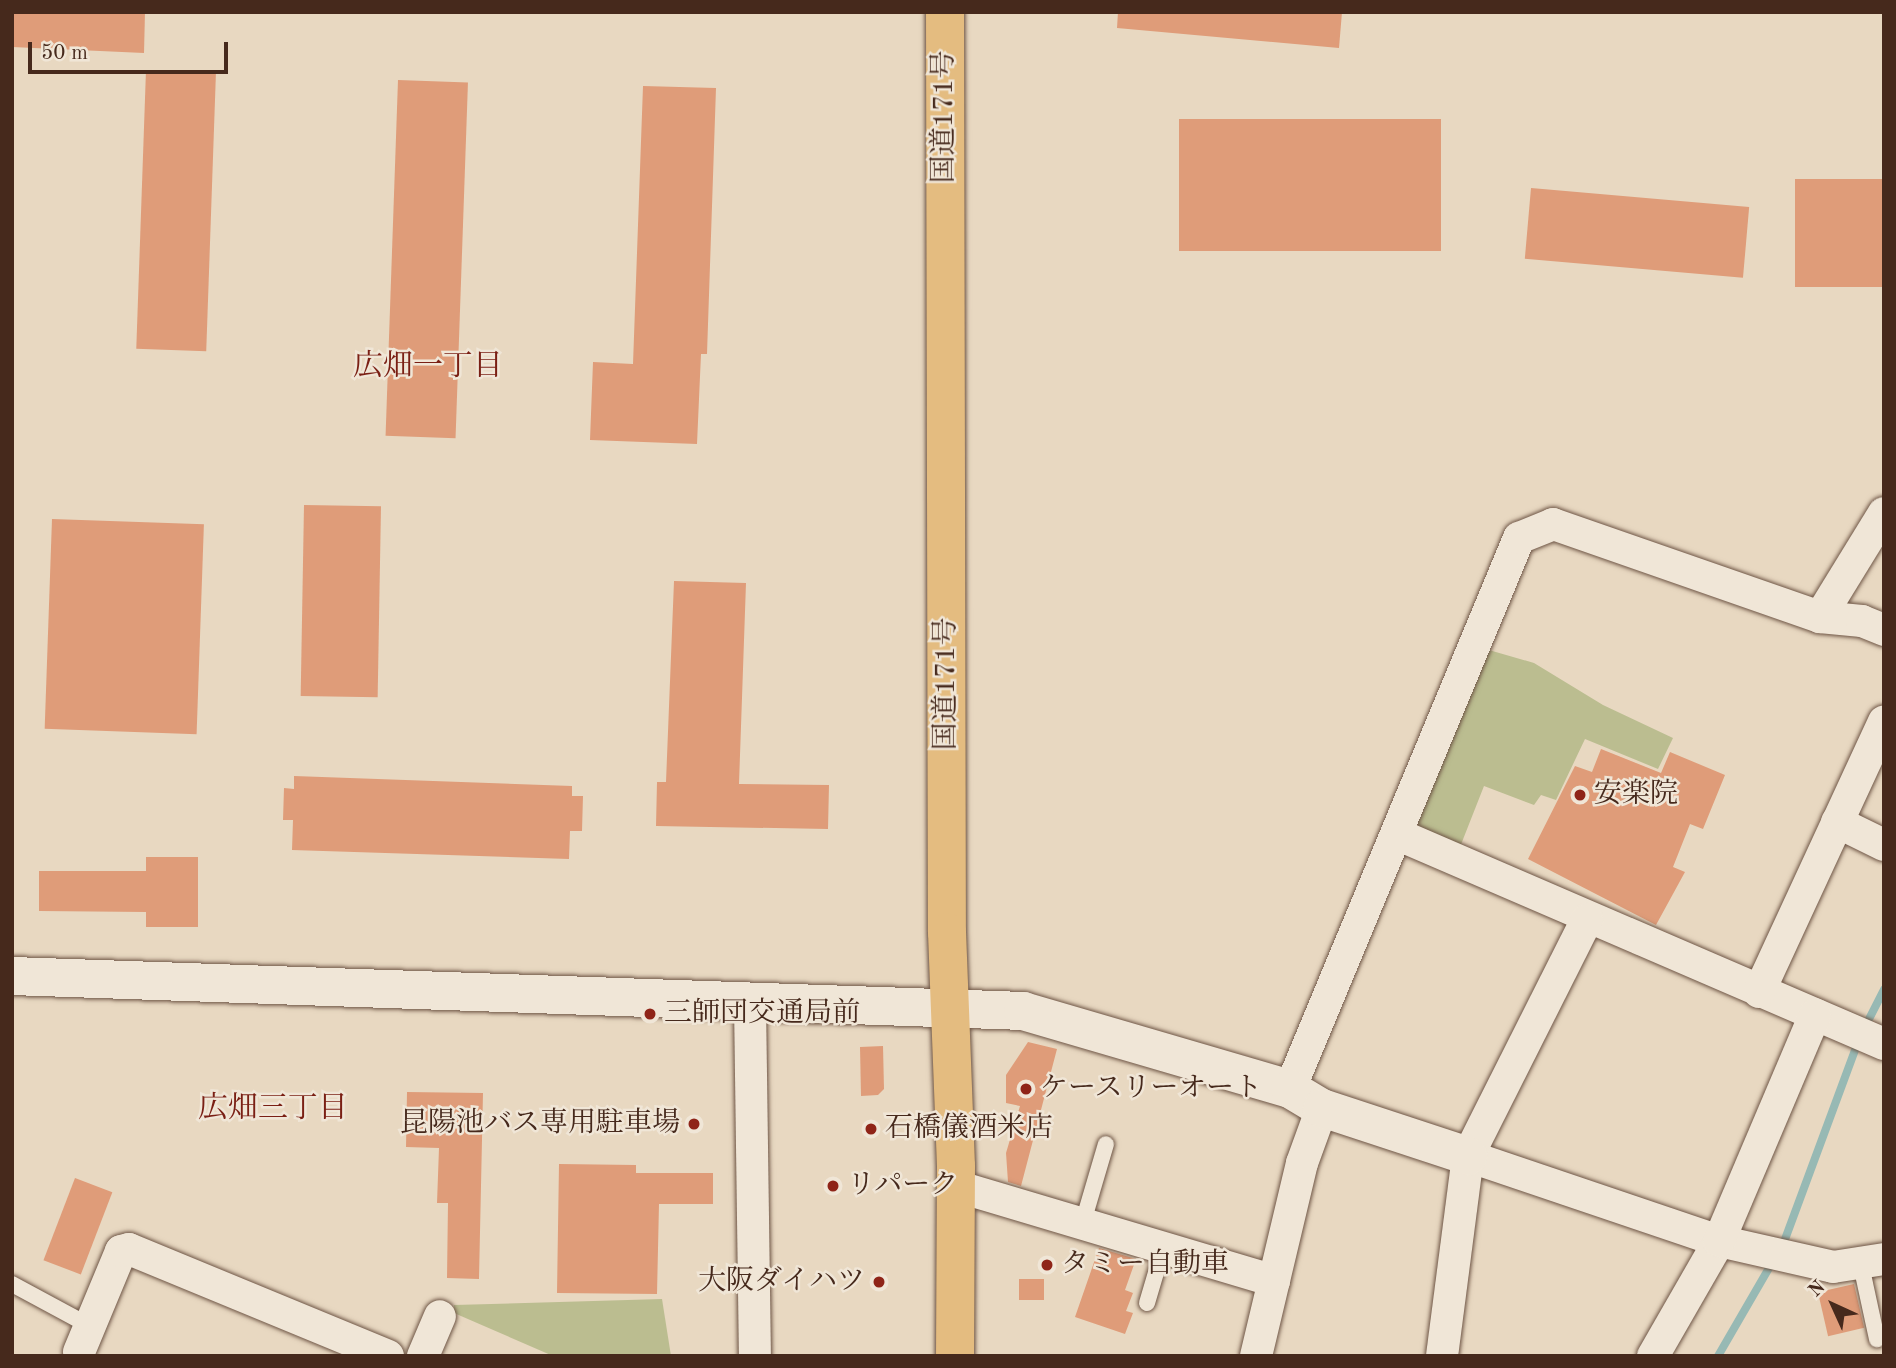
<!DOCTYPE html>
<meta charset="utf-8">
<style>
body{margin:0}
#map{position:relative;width:1896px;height:1368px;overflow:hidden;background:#e8d8c1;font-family:"Old Standard TT","Noto Serif JP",serif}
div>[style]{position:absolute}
.green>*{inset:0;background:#bbbd90}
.stream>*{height:8px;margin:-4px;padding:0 4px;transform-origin:4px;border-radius:4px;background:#97b9b4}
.building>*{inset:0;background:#df9c79;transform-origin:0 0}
.roads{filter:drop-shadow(0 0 2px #6e5545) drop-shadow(0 0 2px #6e5545)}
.lane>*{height:16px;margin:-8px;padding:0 8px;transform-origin:8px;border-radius:8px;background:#f0e6d7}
.street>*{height:32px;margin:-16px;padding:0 16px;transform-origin:16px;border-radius:16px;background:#f0e6d7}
.secondary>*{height:38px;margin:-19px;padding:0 19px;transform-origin:19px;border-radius:19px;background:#f0e6d7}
.highway>*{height:38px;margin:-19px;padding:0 19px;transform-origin:19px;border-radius:19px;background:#e4bc80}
.dots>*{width:19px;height:19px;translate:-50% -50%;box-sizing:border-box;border:4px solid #f0e6d7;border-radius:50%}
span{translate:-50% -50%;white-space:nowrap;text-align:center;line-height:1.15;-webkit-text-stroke:5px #f0e6d7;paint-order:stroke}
.street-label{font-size:28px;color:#46291c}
.poi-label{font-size:28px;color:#46291c}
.left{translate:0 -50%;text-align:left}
.right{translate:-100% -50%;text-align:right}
.neighbourhood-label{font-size:30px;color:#7a1f14}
.frame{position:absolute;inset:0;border:14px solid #46291c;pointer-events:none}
.north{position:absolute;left:1798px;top:1270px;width:70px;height:70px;-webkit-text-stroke:5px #f0e6d7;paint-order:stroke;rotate:315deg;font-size:19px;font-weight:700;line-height:28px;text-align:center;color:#46291c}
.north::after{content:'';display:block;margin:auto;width:24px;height:32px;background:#46291c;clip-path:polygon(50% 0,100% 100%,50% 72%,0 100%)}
.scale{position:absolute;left:28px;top:42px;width:200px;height:32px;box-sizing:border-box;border:4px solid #46291c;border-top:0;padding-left:9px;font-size:21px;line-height:24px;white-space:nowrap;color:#46291c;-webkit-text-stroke:5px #f0e6d7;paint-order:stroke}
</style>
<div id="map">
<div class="green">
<div style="clip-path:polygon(1482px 648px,1534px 663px,1603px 705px,1673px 738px,1658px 769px,1585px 739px,1556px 800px,1541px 795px,1534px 805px,1484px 786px,1460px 847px,1420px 830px,1414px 817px)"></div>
<div style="clip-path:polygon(662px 1299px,671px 1356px,553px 1356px,454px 1313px,454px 1305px)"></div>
</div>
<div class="stream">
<div style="left:1867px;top:1023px;width:38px;rotate:-63deg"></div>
<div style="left:1784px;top:1242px;width:210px;rotate:-69.7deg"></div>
<div style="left:1718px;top:1356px;width:108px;rotate:-59.9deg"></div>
</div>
<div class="building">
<div style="clip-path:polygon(12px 12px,145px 12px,144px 53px,12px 47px)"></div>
<div style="clip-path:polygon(1118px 12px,1342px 12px,1339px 48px,1117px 28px)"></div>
<div style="left:146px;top:70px;width:70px;height:279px;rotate:2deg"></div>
<div style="left:398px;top:80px;width:70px;height:356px;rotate:2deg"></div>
<div style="clip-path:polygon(643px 86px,716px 88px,707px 354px,701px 354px,697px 444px,590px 440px,593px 362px,633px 364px)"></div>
<div style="left:1441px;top:119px;width:132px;height:262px;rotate:90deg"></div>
<div style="left:1884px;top:179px;width:108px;height:89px;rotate:90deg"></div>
<div style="left:1531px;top:188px;width:219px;height:71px;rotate:5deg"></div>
<div style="left:304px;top:505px;width:77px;height:191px;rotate:1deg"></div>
<div style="left:52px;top:519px;width:152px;height:210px;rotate:2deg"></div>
<div style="clip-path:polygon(674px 581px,746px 583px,739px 784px,829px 785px,828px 829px,656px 826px,657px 782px,666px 782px)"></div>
<div style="clip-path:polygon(1601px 749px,1661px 773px,1670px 752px,1725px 775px,1703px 829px,1690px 824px,1673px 867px,1685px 872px,1656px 925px,1528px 859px,1575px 766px,1592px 772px)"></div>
<div style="clip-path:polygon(294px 776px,572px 786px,572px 796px,583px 796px,582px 831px,570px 831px,569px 859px,292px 850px,293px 820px,283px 820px,284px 788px,294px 789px)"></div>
<div style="clip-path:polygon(146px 857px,198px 857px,198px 927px,146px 927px,146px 912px,39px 911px,39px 871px,146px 871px)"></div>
<div style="clip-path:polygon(1028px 1042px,1057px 1049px,1021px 1186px,1008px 1182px,1006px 1153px,1020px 1106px,1006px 1103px,1006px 1075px)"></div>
<div style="clip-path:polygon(883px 1046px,884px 1089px,878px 1095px,861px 1096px,860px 1047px)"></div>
<div style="clip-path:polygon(407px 1092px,483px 1093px,479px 1279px,447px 1278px,448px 1203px,437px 1203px,439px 1148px,406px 1147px)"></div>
<div style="clip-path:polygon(559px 1164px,636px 1165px,636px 1173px,713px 1173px,713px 1204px,659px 1204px,657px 1294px,557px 1293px)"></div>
<div style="left:75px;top:1178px;width:40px;height:88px;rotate:21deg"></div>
<div style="clip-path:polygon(1099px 1248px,1136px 1259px,1125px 1290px,1133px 1293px,1126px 1311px,1133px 1313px,1125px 1334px,1075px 1317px)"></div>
<div style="left:1019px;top:1279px;width:25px;height:21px"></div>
<div style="left:1854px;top:1284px;width:45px;height:37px;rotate:77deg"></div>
</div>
<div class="roads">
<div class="lane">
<div style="left:1083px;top:1222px;width:81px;rotate:-73.6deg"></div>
<div style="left:1861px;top:1265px;width:76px;rotate:77.8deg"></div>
<div style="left:12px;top:1284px;width:89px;rotate:28.3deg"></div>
<div style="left:1147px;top:1303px;width:56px;rotate:-73.5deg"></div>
</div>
<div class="street">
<div style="left:1820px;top:617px;width:122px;rotate:-58.4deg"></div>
<div style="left:1837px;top:822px;width:52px;rotate:26.1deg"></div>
<div style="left:1399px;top:835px;width:528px;rotate:23.31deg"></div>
<div style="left:1759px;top:992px;width:298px;rotate:-65.2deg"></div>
<div style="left:750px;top:1003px;width:353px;rotate:89.2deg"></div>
<div style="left:1290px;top:1089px;width:597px;rotate:-67.43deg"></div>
<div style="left:1519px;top:538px;width:37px;rotate:-22deg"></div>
<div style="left:1553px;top:524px;width:283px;rotate:19.2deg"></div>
<div style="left:1820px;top:617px;width:42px;rotate:5.4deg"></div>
<div style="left:1862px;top:621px;width:24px;rotate:22deg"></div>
<div style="left:1468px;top:1156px;width:265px;rotate:18.7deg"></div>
<div style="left:1719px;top:1241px;width:117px;rotate:12.8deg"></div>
<div style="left:1833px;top:1267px;width:52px;rotate:-8.9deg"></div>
<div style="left:956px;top:1186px;width:332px;rotate:16.6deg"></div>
<div style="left:79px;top:1352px;width:109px;rotate:-67.4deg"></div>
<div style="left:121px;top:1251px;width:8px;rotate:-14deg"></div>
<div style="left:129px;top:1249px;width:280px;rotate:22.4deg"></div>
<div style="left:423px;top:1356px;width:43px;rotate:-67deg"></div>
<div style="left:1256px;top:1356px;width:198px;rotate:-76.6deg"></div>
<div style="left:1302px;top:1163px;width:59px;rotate:-70deg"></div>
<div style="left:1442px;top:1356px;width:202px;rotate:-82.6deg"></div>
<div style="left:1468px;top:1156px;width:265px;rotate:-63.3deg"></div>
<div style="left:1653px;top:1356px;width:133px;rotate:-60.1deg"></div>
<div style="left:1719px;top:1241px;width:246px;rotate:-67deg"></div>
</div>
<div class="secondary">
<div style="left:12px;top:976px;width:1012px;rotate:1.98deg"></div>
<div style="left:1023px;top:1011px;width:278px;rotate:16.3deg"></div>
<div style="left:1290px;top:1089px;width:37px;rotate:31deg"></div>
<div style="left:1322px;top:1108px;width:154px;rotate:18.2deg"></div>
</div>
<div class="highway">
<div style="left:945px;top:12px;width:920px;rotate:89.88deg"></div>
<div style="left:947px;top:932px;width:234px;rotate:87.8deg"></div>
<div style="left:956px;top:1166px;width:190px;rotate:90.3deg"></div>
</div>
</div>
<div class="dots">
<div style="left:1580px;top:795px;background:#8f2418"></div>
<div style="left:650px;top:1014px;background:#8f2418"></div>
<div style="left:1026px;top:1089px;background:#8f2418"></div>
<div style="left:694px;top:1124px;background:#8f2418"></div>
<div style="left:871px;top:1129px;background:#8f2418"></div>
<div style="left:833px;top:1186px;background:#8f2418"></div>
<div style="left:1047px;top:1265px;background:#8f2418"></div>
<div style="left:879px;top:1282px;background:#8f2418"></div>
</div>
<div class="street-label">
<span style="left:945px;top:117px;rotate:-90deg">国道171号</span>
<span style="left:947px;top:684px;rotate:-90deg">国道171号</span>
</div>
<div class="poi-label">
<span class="left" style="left:1594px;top:795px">安楽院</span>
<span class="left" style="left:664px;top:1014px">三師団交通局前</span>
<span class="left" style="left:1040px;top:1089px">ケースリーオート</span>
<span class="right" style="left:680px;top:1124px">昆陽池バス専用駐車場</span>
<span class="left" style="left:885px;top:1129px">石橋儀酒米店</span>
<span class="left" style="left:847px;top:1186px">リパーク</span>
<span class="left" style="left:1061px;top:1265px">タミー自動車</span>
<span class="right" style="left:865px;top:1282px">大阪ダイハツ</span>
</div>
<div class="neighbourhood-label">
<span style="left:428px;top:367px">広畑一丁目</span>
<span style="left:273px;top:1109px">広畑三丁目</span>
</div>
<div class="frame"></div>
<div class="north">N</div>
<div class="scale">50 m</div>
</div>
